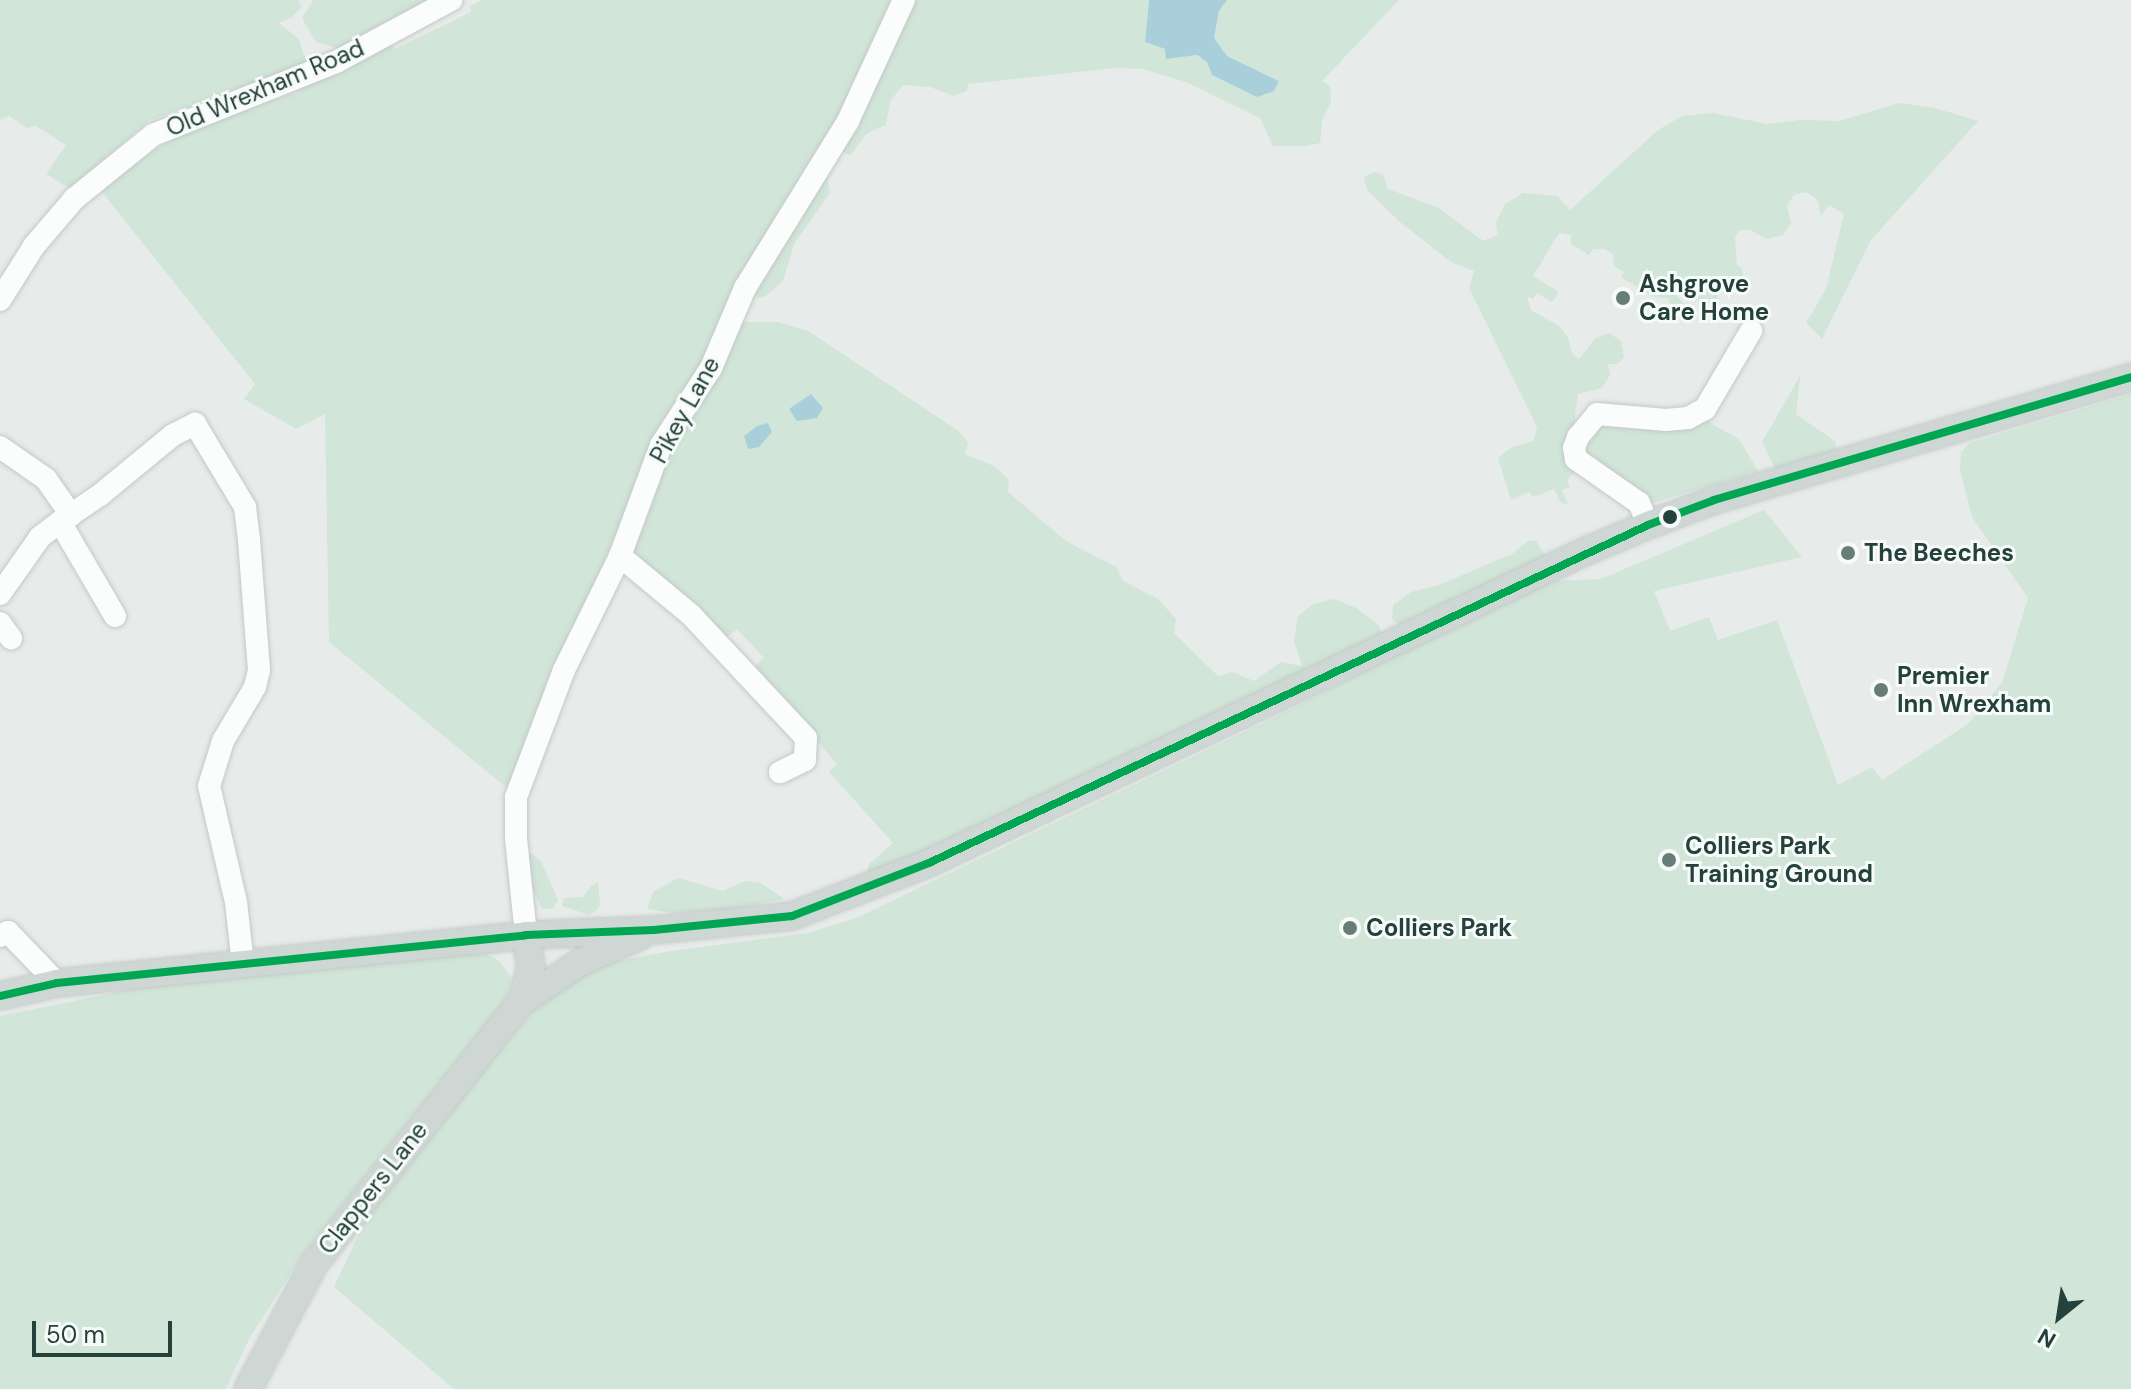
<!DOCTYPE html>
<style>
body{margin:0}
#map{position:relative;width:2131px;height:1389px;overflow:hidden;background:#e7ecea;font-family:"DM Sans",sans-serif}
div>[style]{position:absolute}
.green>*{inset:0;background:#d1e5d8}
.water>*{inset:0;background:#a9d0da}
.roads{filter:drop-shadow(0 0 2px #c4c9c7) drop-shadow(0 0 2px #c4c9c7)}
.minor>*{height:22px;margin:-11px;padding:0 11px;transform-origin:11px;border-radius:11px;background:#fbfcfc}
.major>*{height:26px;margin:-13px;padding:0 13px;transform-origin:13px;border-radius:13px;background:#cfd7d5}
.bus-1>*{height:8px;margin:-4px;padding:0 4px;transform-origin:4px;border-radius:4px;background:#00a651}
.dots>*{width:22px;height:22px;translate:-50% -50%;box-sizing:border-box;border:4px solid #f6fbf9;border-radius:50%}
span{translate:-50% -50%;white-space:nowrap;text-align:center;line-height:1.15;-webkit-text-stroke:6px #f6fbf9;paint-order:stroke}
.street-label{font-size:24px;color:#24413b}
.poi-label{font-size:24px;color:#24413b;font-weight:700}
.left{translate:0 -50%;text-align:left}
.north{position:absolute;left:2019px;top:1277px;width:80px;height:80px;-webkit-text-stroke:6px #f6fbf9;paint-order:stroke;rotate:210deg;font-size:22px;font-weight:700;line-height:32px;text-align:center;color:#24413b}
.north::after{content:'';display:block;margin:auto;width:28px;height:36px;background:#24413b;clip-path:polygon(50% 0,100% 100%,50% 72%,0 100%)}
.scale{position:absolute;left:32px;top:1321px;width:140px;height:36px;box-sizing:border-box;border:4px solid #24413b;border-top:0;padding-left:10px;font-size:24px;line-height:28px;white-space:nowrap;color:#24413b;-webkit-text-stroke:6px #f6fbf9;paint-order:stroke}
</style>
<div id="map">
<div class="green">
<div style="clip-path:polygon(evenodd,0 0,298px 0,302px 7px,292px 17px,279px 23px,299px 39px,304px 56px,345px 66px,337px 48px,316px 42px,302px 18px,313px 0,433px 0,382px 32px,395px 49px,471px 12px,470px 6px,482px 0,1149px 0,1145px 42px,1165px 49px,1167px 58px,1197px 55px,1207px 62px,1279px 81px,1227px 56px,1214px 38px,1219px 11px,1227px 0,1399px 0,1322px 81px,1330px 86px,1331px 103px,1322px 120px,1320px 143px,1305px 146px,1273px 146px,1260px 118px,1186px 82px,1143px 69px,1115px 68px,968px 84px,967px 91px,954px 96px,930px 87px,903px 85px,890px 101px,886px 125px,866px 134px,850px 156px,826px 140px,805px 169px,826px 169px,830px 193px,794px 244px,783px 281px,764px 297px,745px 298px,739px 322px,778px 322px,808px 331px,957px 430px,968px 442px,965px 454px,996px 467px,1009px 480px,1008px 492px,1066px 541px,1116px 567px,1123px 581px,1158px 599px,1176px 619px,1174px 633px,1218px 676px,1232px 672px,1254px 681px,1281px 662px,1302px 666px,1294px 641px,1298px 616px,1313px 604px,1334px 599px,1356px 608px,1378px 624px,1384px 637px,1039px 804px,866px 876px,869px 864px,893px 843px,829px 772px,837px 764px,753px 668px,764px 658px,737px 629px,725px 639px,629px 548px,639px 482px,605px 558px,604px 575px,592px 589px,507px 788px,329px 642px,325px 414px,296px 429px,244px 399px,255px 384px,102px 192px,125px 169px,167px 142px,212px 121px,298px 92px,272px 76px,148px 121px,71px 189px,46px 174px,66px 145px,36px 126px,27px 128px,9px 116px,0 120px,0 0,887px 18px,865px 88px,850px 88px,850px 87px,887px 18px)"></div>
<div style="clip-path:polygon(1899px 103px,1935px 108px,1978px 121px,1871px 240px,1822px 339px,1806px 323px,1826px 289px,1844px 214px,1829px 205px,1821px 216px,1817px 199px,1806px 192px,1794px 195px,1787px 205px,1791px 223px,1783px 235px,1766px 239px,1751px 230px,1740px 230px,1735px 237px,1737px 265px,1742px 269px,1744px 290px,1740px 291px,1739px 284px,1732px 280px,1721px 282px,1716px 289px,1718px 300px,1703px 304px,1680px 291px,1677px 296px,1684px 304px,1671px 307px,1668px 298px,1654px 297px,1621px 277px,1624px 272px,1614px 266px,1613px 254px,1604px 249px,1593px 249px,1589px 255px,1571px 244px,1571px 235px,1559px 233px,1533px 276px,1559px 292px,1552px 302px,1537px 293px,1533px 299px,1527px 296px,1531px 310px,1559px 326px,1568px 337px,1572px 354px,1579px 359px,1596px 338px,1609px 333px,1621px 341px,1624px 357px,1618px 364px,1608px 364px,1610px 375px,1602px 388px,1578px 394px,1575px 415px,1579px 468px,1567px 480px,1570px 487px,1562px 490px,1568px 505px,1560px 502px,1554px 489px,1533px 497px,1529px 492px,1511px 500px,1498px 458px,1512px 447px,1534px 441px,1537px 427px,1469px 288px,1474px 271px,1451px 262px,1400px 222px,1367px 190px,1364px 177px,1374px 172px,1383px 175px,1388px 189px,1439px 208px,1483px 241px,1498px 235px,1496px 223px,1505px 204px,1523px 193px,1557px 196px,1570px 210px,1658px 130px,1682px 116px,1713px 113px,1767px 124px,1800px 120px,1839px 121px)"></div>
<div style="clip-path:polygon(1800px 376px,1796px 414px,1836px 442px,1835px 453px,1776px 471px,1762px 442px)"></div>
<div style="clip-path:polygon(2131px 394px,2131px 1389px,454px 1389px,334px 1287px,371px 1208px,547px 993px,595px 965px,671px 951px,808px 933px,856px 918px,1263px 723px,1543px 581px,1601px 579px,1764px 510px,1802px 557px,1654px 591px,1670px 631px,1709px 617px,1718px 640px,1777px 620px,1838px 785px,1872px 767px,1882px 780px,1968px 724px,2002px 683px,2028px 598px,1972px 517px,1960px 469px,1961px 452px,1970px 443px)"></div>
<div style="clip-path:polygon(1605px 420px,1679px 429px,1707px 421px,1739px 439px,1758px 471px,1649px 504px,1585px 455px,1584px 445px)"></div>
<div style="clip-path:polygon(1528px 541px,1536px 541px,1545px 555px,1540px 564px,1403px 628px,1392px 619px,1393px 605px,1411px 592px,1439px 585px,1512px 554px)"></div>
<div style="clip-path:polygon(529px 852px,541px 861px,558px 900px,552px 909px,542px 909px,526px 874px)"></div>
<div style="clip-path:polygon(678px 878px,723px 891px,745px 881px,761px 883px,784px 899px,733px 909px,674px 913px,647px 909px,653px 892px)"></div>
<div style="clip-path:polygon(598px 882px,600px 904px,597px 910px,589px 915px,562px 906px,564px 898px,583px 897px,591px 886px)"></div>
<div style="clip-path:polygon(455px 954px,487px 954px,500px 962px,511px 977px,507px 998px,304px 1253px,250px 1337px,226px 1389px,0 1389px,0 1016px,142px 987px)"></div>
</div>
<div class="water">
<div style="clip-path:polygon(1149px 0,1227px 0,1219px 11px,1214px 38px,1227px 56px,1279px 81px,1274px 91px,1257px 97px,1212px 75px,1207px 62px,1197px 55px,1166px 59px,1165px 49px,1145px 42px)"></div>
<div style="clip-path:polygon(811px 394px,823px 408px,817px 418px,797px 421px,789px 409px)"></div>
<div style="clip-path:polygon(768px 423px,772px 432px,759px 447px,748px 449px,744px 436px,757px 426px)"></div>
</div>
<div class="roads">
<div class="minor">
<div style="left:0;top:300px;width:64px;rotate:-57.8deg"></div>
<div style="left:34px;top:246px;width:62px;rotate:-49.6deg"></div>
<div style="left:74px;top:199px;width:102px;rotate:-39deg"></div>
<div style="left:153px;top:135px;width:197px;rotate:-21.7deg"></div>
<div style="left:336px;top:62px;width:131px;rotate:-28.3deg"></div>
<div style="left:0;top:447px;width:56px;rotate:34.8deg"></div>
<div style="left:46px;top:479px;width:44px;rotate:55.2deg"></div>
<div style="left:1648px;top:525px;width:24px;rotate:-112deg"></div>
<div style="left:1639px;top:503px;width:77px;rotate:-145.1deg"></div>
<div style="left:1576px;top:459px;width:11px;rotate:-100deg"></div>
<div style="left:1574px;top:448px;width:12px;rotate:-70deg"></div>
<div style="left:1578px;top:437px;width:30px;rotate:-50deg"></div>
<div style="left:1597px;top:414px;width:69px;rotate:5deg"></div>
<div style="left:1666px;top:420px;width:22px;rotate:-5deg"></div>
<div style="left:1688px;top:418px;width:19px;rotate:-28deg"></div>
<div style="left:1705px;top:409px;width:91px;rotate:-59.5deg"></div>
<div style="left:620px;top:556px;width:92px;rotate:39.7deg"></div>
<div style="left:691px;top:615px;width:168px;rotate:46.9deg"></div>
<div style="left:806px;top:738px;width:22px;rotate:93deg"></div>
<div style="left:805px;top:760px;width:28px;rotate:154deg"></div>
<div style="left:0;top:594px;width:70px;rotate:-54.9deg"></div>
<div style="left:40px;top:537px;width:25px;rotate:-37deg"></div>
<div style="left:115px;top:616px;width:109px;rotate:-120.3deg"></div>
<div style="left:60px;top:522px;width:48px;rotate:-34deg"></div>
<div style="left:100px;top:495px;width:94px;rotate:-39.4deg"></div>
<div style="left:173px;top:435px;width:25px;rotate:-27deg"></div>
<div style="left:195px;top:424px;width:97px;rotate:58.9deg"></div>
<div style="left:245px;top:507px;width:33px;rotate:83deg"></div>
<div style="left:249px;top:540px;width:130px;rotate:85.6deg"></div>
<div style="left:259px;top:670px;width:17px;rotate:103deg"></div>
<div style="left:255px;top:687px;width:63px;rotate:120.7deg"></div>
<div style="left:223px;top:741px;width:47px;rotate:107.3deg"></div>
<div style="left:209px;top:786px;width:119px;rotate:76.9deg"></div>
<div style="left:236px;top:902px;width:62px;rotate:83.6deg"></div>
<div style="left:0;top:623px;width:19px;rotate:54deg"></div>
<div style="left:526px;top:935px;width:98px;rotate:-95.9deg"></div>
<div style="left:516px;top:838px;width:41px;rotate:-90deg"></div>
<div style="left:516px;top:797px;width:136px;rotate:-69.3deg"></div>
<div style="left:564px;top:670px;width:127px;rotate:-63.8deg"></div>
<div style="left:620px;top:556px;width:118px;rotate:-69.7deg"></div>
<div style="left:661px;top:445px;width:92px;rotate:-57deg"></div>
<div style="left:711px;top:368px;width:87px;rotate:-67deg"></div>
<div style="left:745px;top:288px;width:196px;rotate:-58.3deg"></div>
<div style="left:848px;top:121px;width:133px;rotate:-65.2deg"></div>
<div style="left:0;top:936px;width:9px;rotate:-27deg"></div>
<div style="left:8px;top:932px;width:71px;rotate:46.1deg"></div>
</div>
<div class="major">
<div style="left:0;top:996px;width:58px;rotate:-12.8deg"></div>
<div style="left:57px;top:983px;width:471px;rotate:-5.8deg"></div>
<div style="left:526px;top:935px;width:128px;rotate:-2.2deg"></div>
<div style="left:654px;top:930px;width:139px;rotate:-5.8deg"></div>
<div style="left:792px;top:916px;width:149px;rotate:-21.2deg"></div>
<div style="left:931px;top:862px;width:723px;rotate:-25.4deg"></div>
<div style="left:1584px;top:552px;width:69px;rotate:-22.9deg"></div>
<div style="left:1648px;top:525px;width:71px;rotate:-20.7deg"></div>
<div style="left:1714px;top:500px;width:435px;rotate:-16.4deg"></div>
<div style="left:521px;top:1002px;width:36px;rotate:-74deg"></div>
<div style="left:531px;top:967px;width:32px;rotate:-99deg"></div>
<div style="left:248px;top:1389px;width:141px;rotate:-62.2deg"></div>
<div style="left:314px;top:1264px;width:334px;rotate:-51.7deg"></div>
<div style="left:521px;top:1002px;width:72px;rotate:-33.7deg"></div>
<div style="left:581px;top:962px;width:64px;rotate:-23.8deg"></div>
</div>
</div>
<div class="bus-1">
<div style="left:0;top:996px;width:58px;rotate:-12.8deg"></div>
<div style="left:57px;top:983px;width:471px;rotate:-5.8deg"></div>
<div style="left:526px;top:935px;width:128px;rotate:-2.2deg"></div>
<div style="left:654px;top:930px;width:139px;rotate:-5.8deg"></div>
<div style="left:792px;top:916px;width:149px;rotate:-21.2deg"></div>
<div style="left:931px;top:862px;width:792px;rotate:-25.17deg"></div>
<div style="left:1648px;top:525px;width:71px;rotate:-20.7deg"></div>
<div style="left:1714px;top:500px;width:435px;rotate:-16.4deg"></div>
</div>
<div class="dots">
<div style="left:1623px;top:298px;background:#687d78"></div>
<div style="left:1670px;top:517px;background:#24413b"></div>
<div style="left:1848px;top:553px;background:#687d78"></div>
<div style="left:1881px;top:690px;background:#687d78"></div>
<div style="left:1669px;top:860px;background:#687d78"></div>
<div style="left:1350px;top:928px;background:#687d78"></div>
</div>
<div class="street-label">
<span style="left:265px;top:88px;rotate:-23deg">Old Wrexham Road</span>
<span style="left:685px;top:410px;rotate:-61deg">Pikey Lane</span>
<span style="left:373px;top:1188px;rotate:-52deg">Clappers Lane</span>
</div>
<div class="poi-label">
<span class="left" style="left:1639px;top:298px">Ashgrove<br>Care Home</span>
<span class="left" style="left:1864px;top:553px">The Beeches</span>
<span class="left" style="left:1897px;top:690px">Premier<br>Inn Wrexham</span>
<span class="left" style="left:1685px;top:860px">Colliers Park<br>Training Ground</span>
<span class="left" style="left:1366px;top:928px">Colliers Park</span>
</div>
<div class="north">N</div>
<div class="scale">50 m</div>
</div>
